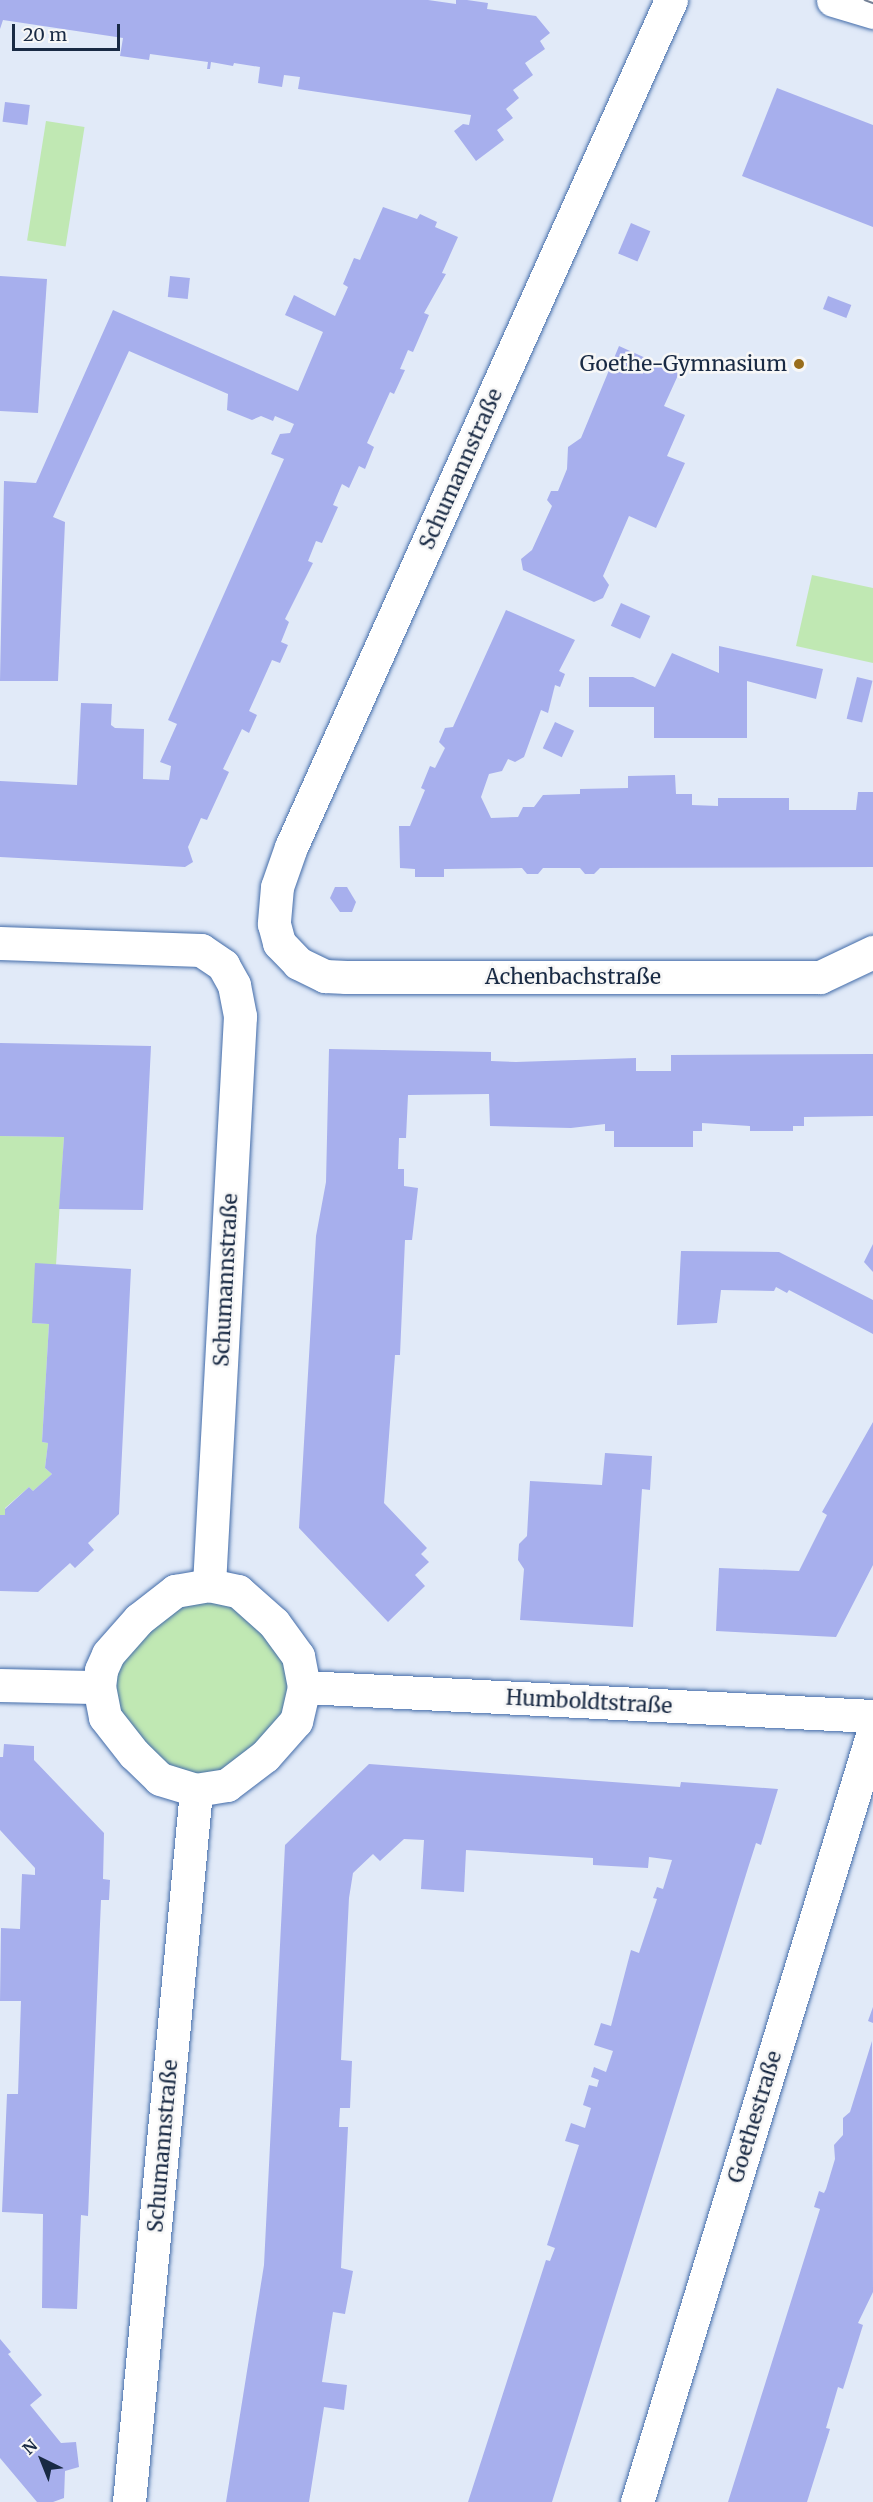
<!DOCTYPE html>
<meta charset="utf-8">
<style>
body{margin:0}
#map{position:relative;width:873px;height:2502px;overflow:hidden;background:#e1eaf8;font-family:Merriweather,serif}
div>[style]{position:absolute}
.green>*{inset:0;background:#c0e8b3;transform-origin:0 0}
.building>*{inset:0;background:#a7afed;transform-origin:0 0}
.roads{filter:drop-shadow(0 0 2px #436ca9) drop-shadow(0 0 2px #436ca9)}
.minor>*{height:33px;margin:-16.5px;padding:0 16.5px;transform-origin:16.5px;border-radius:16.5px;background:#fff}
.major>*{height:33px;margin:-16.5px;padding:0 16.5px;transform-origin:16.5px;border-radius:16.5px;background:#fff}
.tram>*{height:1.5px;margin:-0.75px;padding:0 0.75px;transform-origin:0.75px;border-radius:0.75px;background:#748196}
.dots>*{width:16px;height:16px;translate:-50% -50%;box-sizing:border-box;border:3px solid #f7f7f7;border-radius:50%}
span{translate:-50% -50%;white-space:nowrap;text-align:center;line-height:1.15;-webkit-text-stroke:5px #f7f7f7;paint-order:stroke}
.poi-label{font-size:21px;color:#192a44}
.right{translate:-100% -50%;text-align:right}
.street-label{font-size:21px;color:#192a44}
.north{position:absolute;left:12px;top:2430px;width:60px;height:60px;-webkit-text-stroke:4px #f7f7f7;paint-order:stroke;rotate:317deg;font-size:16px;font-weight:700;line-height:24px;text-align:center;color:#192a44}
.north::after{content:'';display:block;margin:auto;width:21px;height:27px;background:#192a44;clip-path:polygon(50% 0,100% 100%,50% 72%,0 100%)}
.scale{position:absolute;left:12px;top:24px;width:108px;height:27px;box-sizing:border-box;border:3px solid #192a44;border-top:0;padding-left:8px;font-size:18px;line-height:21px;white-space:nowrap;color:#192a44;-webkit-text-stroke:4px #f7f7f7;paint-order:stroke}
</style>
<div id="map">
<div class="green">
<div style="left:46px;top:121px;width:39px;height:121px;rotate:9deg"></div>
<div style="clip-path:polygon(812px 575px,873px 588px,873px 663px,796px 646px)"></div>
<div style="clip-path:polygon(0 1136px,64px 1137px,56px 1265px,32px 1323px,49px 1324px,42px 1442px,48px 1443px,45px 1468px,52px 1474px,33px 1491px,29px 1487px,5px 1508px,5px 1515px,0 1515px)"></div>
<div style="clip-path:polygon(220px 1588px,275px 1627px,301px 1697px,218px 1786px,135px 1751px,103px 1670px,140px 1620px)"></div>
</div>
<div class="building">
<div style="clip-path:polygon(0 0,428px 0,456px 4px,456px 0,467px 0,488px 3px,487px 9px,536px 16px,550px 33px,540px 41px,545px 49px,525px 63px,533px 75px,513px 90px,519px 98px,506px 109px,513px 118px,497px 130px,504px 140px,476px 161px,454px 131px,463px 124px,469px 125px,471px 115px,298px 89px,300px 77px,284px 75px,282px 87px,258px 83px,260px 67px,234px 63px,233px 66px,211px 62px,210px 69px,207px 69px,208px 62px,150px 54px,149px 60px,120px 56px,123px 38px,3px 20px,0 29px)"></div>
<div style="clip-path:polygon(777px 88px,873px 125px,873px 227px,742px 176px)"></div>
<div style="left:5px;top:102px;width:25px;height:20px;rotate:7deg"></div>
<div style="clip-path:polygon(383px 207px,417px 219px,420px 214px,437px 222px,435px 227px,458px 237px,442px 273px,446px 274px,424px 313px,429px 315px,413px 352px,408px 350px,400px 369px,405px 370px,394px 394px,390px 392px,367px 443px,374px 447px,365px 469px,359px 466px,349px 488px,342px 484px,333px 505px,338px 507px,322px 543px,316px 541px,308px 561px,313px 563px,285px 619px,289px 622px,281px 642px,288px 645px,280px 663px,272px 660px,249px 711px,257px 715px,249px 733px,242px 729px,223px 769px,229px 772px,207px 820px,201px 818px,188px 847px,193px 862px,185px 867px,0 857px,0 781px,77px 785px,81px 703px,112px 704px,111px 725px,115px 728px,144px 729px,143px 779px,169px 780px,171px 766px,160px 762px,177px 724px,168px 720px,284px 459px,271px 454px,280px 434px,290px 433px,294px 424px,275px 416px,273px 421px,261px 416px,252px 420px,227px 410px,228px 394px,129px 351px,53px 517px,65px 522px,58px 681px,0 681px,4px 481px,36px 483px,113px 310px,298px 391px,323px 332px,285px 315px,294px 295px,335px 316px,348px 287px,343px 284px,354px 258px,360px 260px)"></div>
<div style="left:631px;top:223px;width:21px;height:33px;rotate:23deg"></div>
<div style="clip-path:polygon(0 276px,47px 279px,38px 413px,0 411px)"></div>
<div style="left:170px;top:276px;width:20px;height:21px;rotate:6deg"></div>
<div style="left:828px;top:296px;width:25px;height:14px;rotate:21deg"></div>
<div style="clip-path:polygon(619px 346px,679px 373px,664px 406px,685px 415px,667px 456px,685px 463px,656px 528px,629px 516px,603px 576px,609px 585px,603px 598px,594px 602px,523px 570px,521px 559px,532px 550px,552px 506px,547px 500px,551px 491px,558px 491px,567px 469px,568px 447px,581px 438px)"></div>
<div style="left:621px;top:603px;width:32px;height:25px;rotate:24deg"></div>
<div style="clip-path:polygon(506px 610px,575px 640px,559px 671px,565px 674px,560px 687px,555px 685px,548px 713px,541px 710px,524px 757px,515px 762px,508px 759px,502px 771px,489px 774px,481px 797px,491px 818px,518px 817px,523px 807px,534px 807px,543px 795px,580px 794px,580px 789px,628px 788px,628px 776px,675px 775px,676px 794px,692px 794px,692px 805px,718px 806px,718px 798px,789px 798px,789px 810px,856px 810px,858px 792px,873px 792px,873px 867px,600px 868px,594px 874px,585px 874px,580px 868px,543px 868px,538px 874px,527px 874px,522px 868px,444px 869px,444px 877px,415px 877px,415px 869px,400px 868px,399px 826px,410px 826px,425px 790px,421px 788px,430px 766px,435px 768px,445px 748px,439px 742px,445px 728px,453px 727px)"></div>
<div style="clip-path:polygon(719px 646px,823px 669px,816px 699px,747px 681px,747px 738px,654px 738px,654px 707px,589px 707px,589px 677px,633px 677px,655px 687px,672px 653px,719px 673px)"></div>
<div style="left:857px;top:677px;width:16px;height:43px;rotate:14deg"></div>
<div style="left:555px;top:722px;width:21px;height:29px;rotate:25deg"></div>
<div style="clip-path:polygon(335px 887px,347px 887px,356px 902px,352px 912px,340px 912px,330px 898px)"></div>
<div style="clip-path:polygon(0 1043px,151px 1046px,143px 1210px,59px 1209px,64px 1137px,0 1136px)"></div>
<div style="clip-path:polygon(329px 1049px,491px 1052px,491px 1061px,516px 1062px,636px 1058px,636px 1071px,671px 1071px,671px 1055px,873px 1054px,873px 1116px,804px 1117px,804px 1126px,793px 1126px,793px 1131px,750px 1131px,750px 1126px,702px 1123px,702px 1131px,693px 1131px,693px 1147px,614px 1147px,614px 1131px,605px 1131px,605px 1124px,571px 1128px,490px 1126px,489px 1094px,408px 1095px,406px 1138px,399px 1138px,398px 1169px,404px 1169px,404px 1186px,418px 1188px,412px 1240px,405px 1240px,400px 1355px,395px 1355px,384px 1503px,427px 1548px,421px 1554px,429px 1562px,415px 1575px,425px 1586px,388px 1622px,299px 1528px,316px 1236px,326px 1182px)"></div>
<div style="clip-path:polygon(873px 1244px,873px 1272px,864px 1262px)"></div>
<div style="clip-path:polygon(681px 1251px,779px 1252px,873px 1300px,873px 1334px,789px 1290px,787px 1293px,776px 1287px,774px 1291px,721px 1290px,717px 1323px,677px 1325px)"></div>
<div style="clip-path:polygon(35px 1263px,131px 1269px,119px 1514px,88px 1543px,94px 1550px,75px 1568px,70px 1563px,38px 1592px,0 1591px,0 1515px,5px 1515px,5px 1509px,29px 1487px,33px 1491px,52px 1474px,45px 1468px,48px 1443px,42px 1442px,49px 1324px,32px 1323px)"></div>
<div style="clip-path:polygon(873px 1422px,873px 1565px,836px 1637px,716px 1631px,719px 1568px,799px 1571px,827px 1515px,822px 1512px)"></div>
<div style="clip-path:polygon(605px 1453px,652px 1456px,650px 1490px,642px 1489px,633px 1627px,520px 1620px,524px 1569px,518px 1560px,519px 1544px,527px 1536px,530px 1481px,602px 1485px)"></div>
<div style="clip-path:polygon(4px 1744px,34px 1746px,34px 1760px,104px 1833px,103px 1879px,110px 1880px,109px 1900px,101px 1900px,88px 2216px,81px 2215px,77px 2309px,42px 2308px,43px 2214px,2px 2212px,7px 2094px,18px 2094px,21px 2001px,0 2001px,1px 1928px,20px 1929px,22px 1874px,35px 1875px,35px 1868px,0 1830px,0 1757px,3px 1757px)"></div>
<div style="clip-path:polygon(369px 1764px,680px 1787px,681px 1782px,778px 1789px,761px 1845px,756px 1843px,748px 1868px,552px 2502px,468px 2502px,546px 2260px,550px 2261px,555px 2248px,547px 2245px,579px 2145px,565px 2141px,571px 2123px,585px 2128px,591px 2108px,583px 2105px,589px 2085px,597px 2087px,599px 2080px,591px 2077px,594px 2067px,606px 2072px,613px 2051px,594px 2045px,601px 2023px,611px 2026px,631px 1950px,639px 1953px,657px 1899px,653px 1898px,657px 1887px,663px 1889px,672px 1860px,649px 1857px,648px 1868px,593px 1865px,593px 1858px,466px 1850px,464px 1892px,421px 1889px,424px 1840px,404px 1839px,380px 1861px,373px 1854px,353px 1873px,349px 1898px,341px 2060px,352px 2061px,350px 2108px,340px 2108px,339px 2127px,348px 2127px,341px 2268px,353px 2271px,345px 2314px,333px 2312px,322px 2382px,347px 2385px,344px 2410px,324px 2407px,309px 2502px,226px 2502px,264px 2265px,285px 1845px)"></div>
<div style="clip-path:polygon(873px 2007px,873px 2023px,868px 2021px)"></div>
<div style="clip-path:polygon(872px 2041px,873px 2292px,858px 2323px,863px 2325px,843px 2389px,838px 2387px,826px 2428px,830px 2429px,807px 2502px,728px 2502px,820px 2209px,814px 2207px,819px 2191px,824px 2193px,826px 2189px,835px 2159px,834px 2145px,843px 2135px,843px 2118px,850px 2112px)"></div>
<div style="clip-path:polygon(0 2339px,11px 2352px,8px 2354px,42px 2395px,30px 2405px,61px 2443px,76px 2442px,79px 2467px,65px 2471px,64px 2498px,53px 2502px,37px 2502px,0 2458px)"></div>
</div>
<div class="roads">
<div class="minor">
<div style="left:671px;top:0;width:928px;rotate:114.16deg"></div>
<div style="left:291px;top:847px;width:42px;rotate:109.3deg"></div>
<div style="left:277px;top:887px;width:37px;rotate:95deg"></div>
<div style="left:274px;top:924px;width:20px;rotate:75deg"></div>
<div style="left:279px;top:943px;width:28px;rotate:46deg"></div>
<div style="left:298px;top:963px;width:30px;rotate:26deg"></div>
<div style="left:325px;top:976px;width:21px;rotate:3deg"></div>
<div style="left:346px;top:977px;width:474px"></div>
<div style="left:820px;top:977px;width:59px;rotate:-25.3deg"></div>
<div style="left:0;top:943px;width:201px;rotate:2deg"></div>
<div style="left:201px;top:950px;width:27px;rotate:34deg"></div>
<div style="left:223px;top:965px;width:23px;rotate:61deg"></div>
<div style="left:234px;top:985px;width:32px;rotate:79deg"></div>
<div style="left:240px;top:1016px;width:570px;rotate:93.12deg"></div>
<div style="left:209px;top:1585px;width:30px;rotate:12deg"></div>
<div style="left:238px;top:1591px;width:48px;rotate:41.6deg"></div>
<div style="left:274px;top:1623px;width:41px;rotate:54deg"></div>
<div style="left:298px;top:1656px;width:32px;rotate:79deg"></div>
<div style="left:304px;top:1687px;width:35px;rotate:103deg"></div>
<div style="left:296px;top:1721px;width:47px;rotate:131.5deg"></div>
<div style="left:265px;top:1756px;width:48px;rotate:142.7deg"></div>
<div style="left:227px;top:1785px;width:31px;rotate:171deg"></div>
<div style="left:196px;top:1790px;width:38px;rotate:-163deg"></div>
<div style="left:160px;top:1779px;width:36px;rotate:-136deg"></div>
<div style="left:134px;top:1754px;width:47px;rotate:-128.1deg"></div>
<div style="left:105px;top:1717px;width:31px;rotate:-101deg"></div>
<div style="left:99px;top:1687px;width:17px;rotate:-83deg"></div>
<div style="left:101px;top:1670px;width:17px;rotate:-66deg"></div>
<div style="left:108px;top:1654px;width:47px;rotate:-48.5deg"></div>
<div style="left:139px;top:1619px;width:46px;rotate:-37.9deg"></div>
<div style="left:175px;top:1591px;width:35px;rotate:-10deg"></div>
<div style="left:0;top:1685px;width:99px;rotate:1.2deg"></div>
<div style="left:304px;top:1687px;width:570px;rotate:2.92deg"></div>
<div style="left:129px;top:2502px;width:715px;rotate:-84.62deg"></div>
<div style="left:637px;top:2502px;width:805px;rotate:-72.96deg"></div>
</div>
<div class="major">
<div style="left:833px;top:0;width:42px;rotate:16.7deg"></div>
</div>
</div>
<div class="tram">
<div style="left:865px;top:0;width:9px;rotate:21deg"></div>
</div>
<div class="dots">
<div style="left:799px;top:364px;background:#996d1b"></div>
</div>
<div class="poi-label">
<span class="right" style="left:787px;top:364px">Goethe-Gymnasium</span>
</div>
<div class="street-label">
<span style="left:461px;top:469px;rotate:-66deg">Schumannstraße</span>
<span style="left:573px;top:977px">Achenbachstraße</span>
<span style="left:226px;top:1280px;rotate:-87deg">Schumannstraße</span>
<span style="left:589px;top:1702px;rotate:3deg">Humboldtstraße</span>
<span style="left:755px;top:2117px;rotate:-73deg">Goethestraße</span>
<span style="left:163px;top:2146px;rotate:-85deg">Schumannstraße</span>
</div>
<div class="north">N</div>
<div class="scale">20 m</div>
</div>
